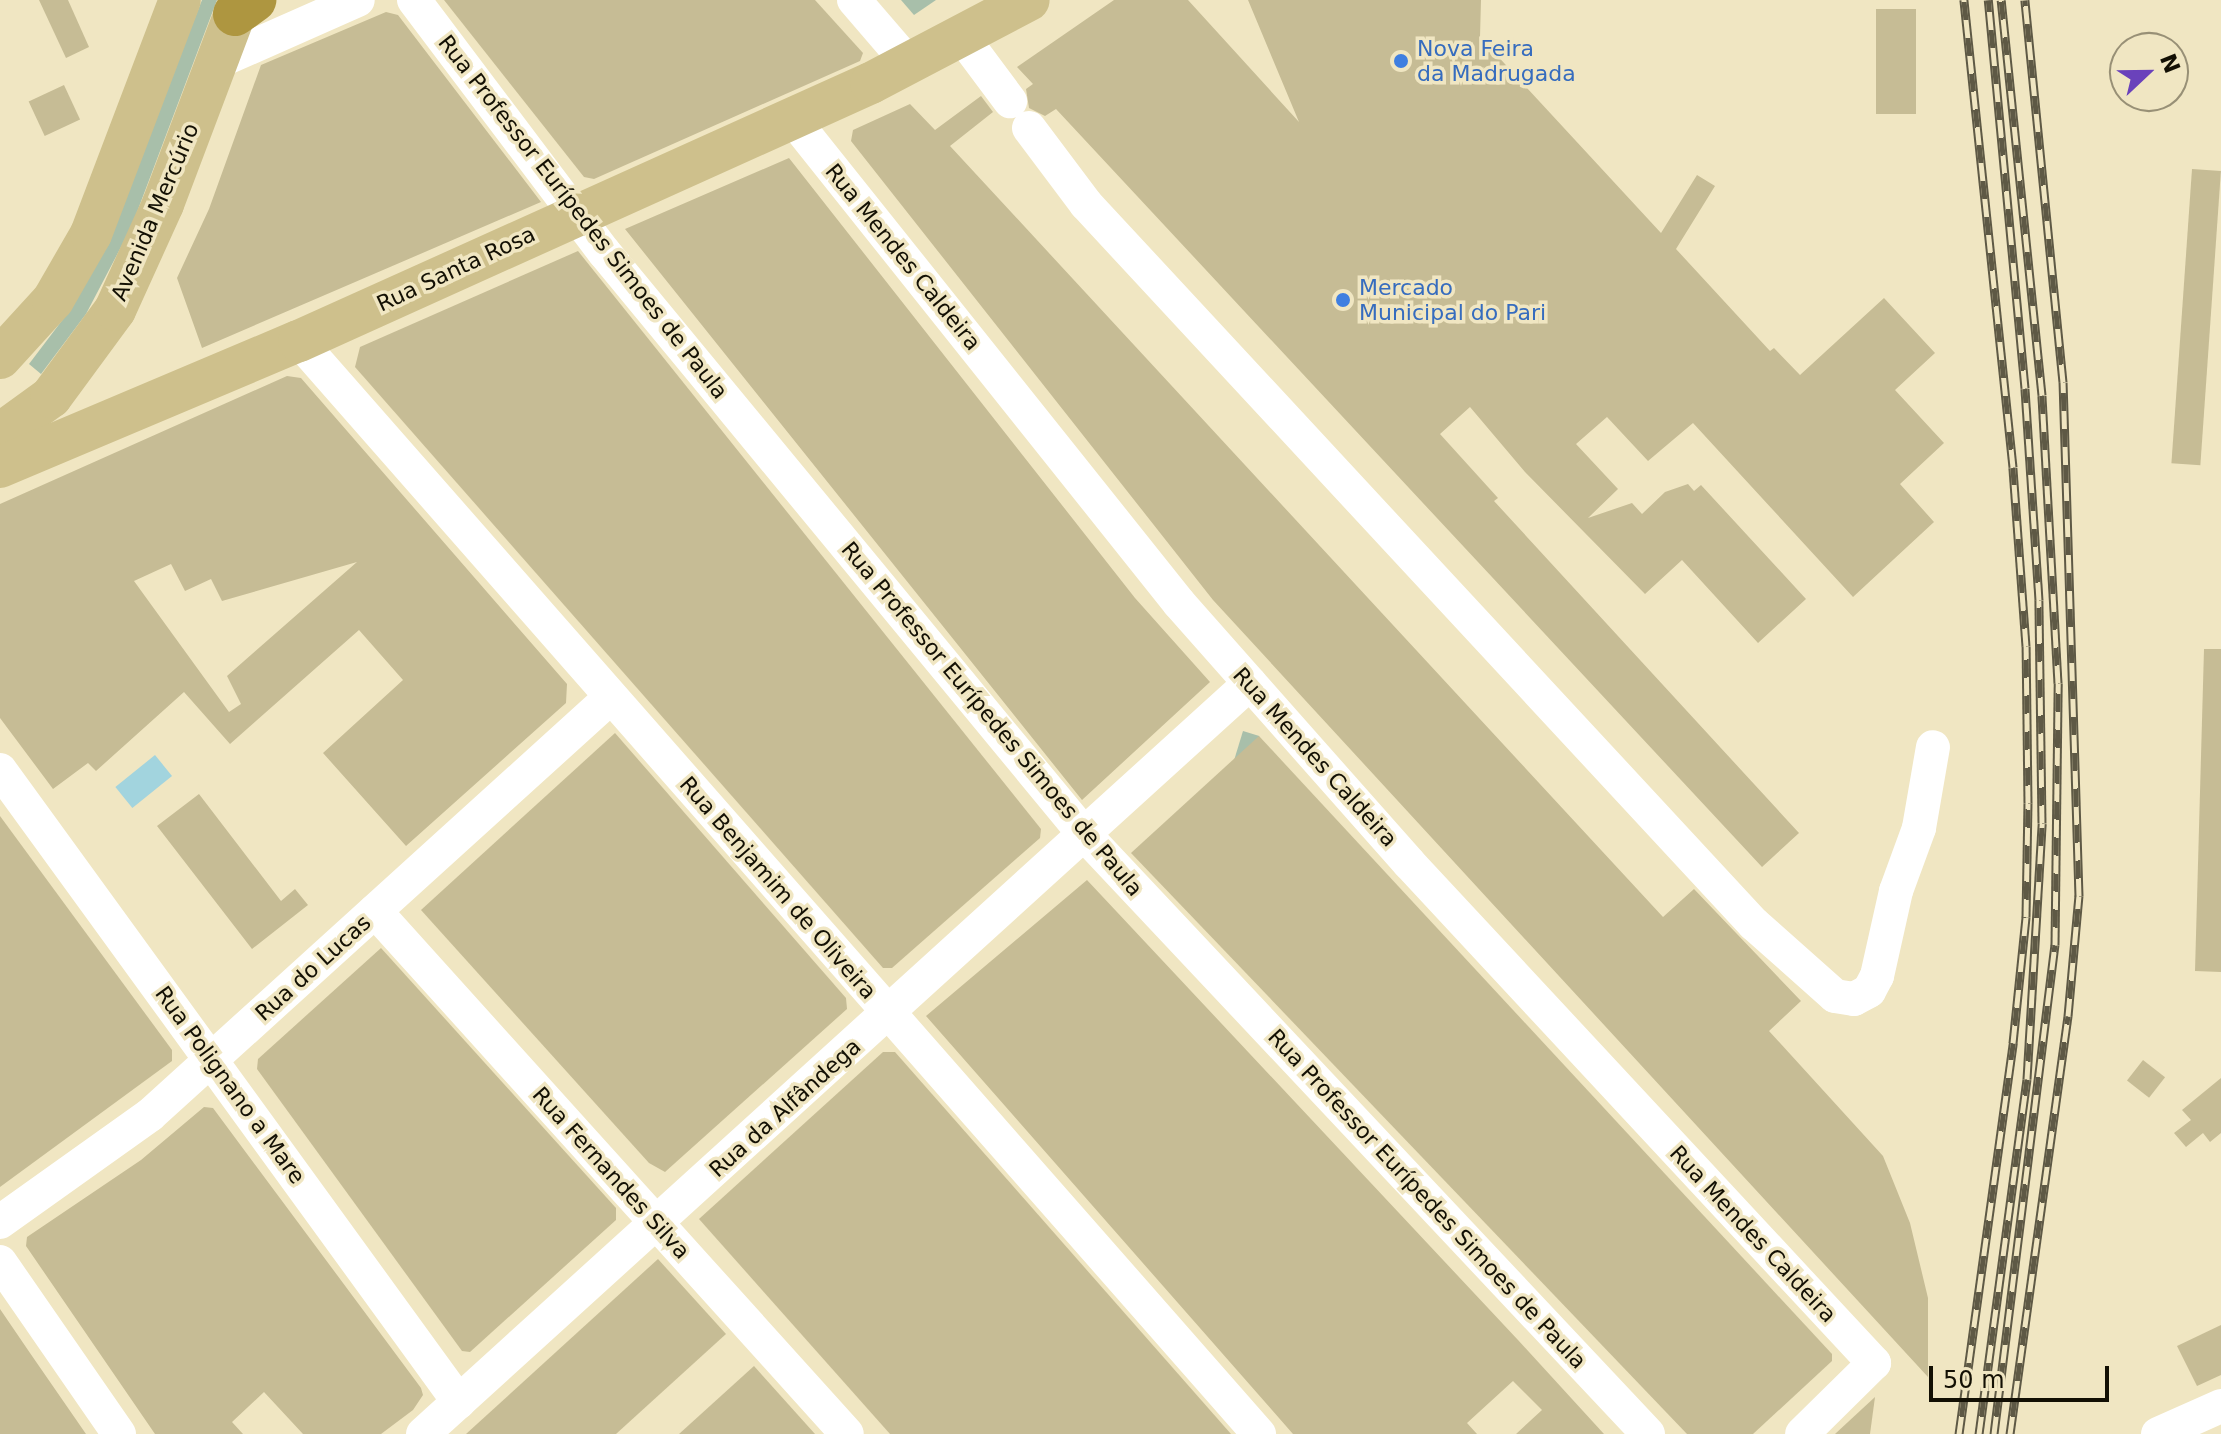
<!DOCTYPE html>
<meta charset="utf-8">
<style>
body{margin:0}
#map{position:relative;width:2221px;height:1434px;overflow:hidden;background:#f0e6c2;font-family:"DejaVu Sans",sans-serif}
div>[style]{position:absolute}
.green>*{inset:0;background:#a8bfaa;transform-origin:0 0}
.water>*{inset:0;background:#a2d4de;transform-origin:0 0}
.building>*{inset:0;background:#c6bc95;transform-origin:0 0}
.minor>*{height:34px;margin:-17px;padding:0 17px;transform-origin:17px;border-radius:17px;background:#fff}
.major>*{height:42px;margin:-21px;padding:0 21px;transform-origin:21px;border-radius:21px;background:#cec08c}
.highway>*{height:44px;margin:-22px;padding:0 22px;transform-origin:22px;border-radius:22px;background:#ae9640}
.rail>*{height:9px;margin-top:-4.5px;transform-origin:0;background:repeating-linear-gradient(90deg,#f0e6c2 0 18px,#5e5945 0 36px);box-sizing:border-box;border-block:2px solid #5e5945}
.dots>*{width:22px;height:22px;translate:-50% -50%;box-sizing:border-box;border:4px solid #f0e6c2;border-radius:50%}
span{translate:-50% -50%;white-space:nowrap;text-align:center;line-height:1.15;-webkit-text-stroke:7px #f0e6c2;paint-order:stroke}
.shop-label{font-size:22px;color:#366cbe}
.left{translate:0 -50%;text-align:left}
.street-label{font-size:22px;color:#131004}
.north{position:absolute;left:2109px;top:32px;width:80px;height:80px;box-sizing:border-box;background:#f0e6c2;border:2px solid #989076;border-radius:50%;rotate:68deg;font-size:22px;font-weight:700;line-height:32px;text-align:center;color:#131004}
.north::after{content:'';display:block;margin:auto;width:28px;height:36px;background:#6a42bb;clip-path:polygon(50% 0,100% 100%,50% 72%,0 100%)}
.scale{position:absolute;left:1929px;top:1366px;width:180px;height:36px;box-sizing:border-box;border:4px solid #131004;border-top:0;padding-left:10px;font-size:24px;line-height:28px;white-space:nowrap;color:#131004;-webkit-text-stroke:6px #f0e6c2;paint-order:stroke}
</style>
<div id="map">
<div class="green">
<div style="clip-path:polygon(202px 0,217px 0,131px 228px,86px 314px,41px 374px,29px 364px,73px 306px,114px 221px)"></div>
<div style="clip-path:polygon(901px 0,936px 0,914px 15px)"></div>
<div style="left:1243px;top:731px;width:17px;height:156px;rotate:17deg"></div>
</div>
<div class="water">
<div style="left:155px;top:755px;width:27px;height:51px;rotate:51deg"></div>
</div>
<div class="building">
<div style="clip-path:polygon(39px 0,68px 0,89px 47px,66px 58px)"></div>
<div style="clip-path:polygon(444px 0,815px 0,863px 53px,860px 61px,594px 179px,584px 177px)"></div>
<div style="clip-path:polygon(1114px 0,1188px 0,1299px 122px,1248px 0,1481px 0,1480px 37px,1661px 233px,1697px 175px,1715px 186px,1676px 249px,1770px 351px,1774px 348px,1800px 375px,1884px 298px,1935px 353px,1895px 390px,1944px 443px,1900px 484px,1934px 522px,1853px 597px,1693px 423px,1648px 461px,1607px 417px,1576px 444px,1618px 489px,1588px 518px,1632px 503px,1642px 514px,1665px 492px,1688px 484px,1694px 491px,1701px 485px,1806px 599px,1758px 643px,1682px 560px,1645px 594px,1525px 472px,1470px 407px,1440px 434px,1498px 498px,1494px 501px,1799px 833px,1762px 867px,1056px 109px,1045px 116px,1029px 108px,1026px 89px,1033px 84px,1017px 67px)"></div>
<div style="left:1876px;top:9px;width:40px;height:105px"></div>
<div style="clip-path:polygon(386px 12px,398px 15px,541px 202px,202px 348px,177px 278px,209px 209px,261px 65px)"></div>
<div style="left:64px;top:85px;width:38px;height:39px;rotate:65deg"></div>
<div style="clip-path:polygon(981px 96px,993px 112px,950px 146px,1663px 917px,1694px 889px,1801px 1001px,1769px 1031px,1883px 1156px,1910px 1223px,1928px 1298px,1928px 1377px,1213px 600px,851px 141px,853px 130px,910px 104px,935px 130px)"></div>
<div style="clip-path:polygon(789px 158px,1135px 598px,1210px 682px,1082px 800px,625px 229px)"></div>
<div style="left:2192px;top:169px;width:29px;height:295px;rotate:4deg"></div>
<div style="clip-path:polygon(578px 251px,1041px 829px,1040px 838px,892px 968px,883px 968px,355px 367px,360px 347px)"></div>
<div style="clip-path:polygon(evenodd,287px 376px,301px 378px,567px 684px,566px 703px,406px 846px,323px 753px,403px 680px,359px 630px,230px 744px,184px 692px,96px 771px,88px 763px,53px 789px,0 718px,0 504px,287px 376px,357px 562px,227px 676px,241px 704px,229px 712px,134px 581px,171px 564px,185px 591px,211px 579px,222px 601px,357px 562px)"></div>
<div style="clip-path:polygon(2204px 649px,2221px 649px,2221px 972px,2195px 971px)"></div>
<div style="clip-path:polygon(615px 733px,846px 998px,847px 1009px,665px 1172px,649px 1163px,421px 910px)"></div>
<div style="clip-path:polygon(1259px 736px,1832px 1354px,1832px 1361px,1753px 1434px,1687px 1434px,1131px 853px)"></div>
<div style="clip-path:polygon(199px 794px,281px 901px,295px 889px,308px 905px,252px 949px,157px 826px)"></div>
<div style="clip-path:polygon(0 816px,172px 1050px,172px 1061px,0 1187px)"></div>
<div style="clip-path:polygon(1087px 880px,1518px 1340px,1604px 1434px,1516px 1434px,1542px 1410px,1513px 1381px,1467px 1423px,1477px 1434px,1293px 1434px,926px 1016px)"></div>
<div style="clip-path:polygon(381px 948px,616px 1208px,616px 1220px,470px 1352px,462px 1351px,257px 1069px,258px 1059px)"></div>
<div style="clip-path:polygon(883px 1052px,895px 1052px,1231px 1434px,890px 1434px,699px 1219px)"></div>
<div style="left:2143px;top:1060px;width:28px;height:26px;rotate:38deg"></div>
<div style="clip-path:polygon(2221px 1078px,2221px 1133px,2210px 1142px,2203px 1133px,2186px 1147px,2174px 1133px,2191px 1120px,2182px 1110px)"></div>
<div style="clip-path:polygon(204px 1107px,213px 1108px,421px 1388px,423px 1395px,413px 1410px,381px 1434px,303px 1434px,264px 1392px,232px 1422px,243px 1434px,155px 1434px,26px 1246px,27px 1237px,141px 1160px)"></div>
<div style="clip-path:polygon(658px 1259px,726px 1334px,616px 1434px,466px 1434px)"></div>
<div style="clip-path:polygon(0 1309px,30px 1353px,86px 1434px,0 1434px)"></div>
<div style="clip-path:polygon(2221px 1325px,2221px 1375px,2197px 1386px,2177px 1346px)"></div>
<div style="clip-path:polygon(754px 1366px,815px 1434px,679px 1434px)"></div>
<div style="clip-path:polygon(1875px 1397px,1870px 1434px,1835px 1434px)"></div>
</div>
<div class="minor">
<div style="left:414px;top:0;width:316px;rotate:53deg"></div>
<div style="left:604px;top:252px;width:756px;rotate:50.48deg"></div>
<div style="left:1085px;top:835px;width:822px;rotate:46.77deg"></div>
<div style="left:854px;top:0;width:86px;rotate:49.3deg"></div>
<div style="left:963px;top:38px;width:79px;rotate:53.3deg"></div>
<div style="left:215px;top:63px;width:156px;rotate:-23.8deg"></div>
<div style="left:792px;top:118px;width:620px;rotate:51.41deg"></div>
<div style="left:1179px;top:603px;width:347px;rotate:48.5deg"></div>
<div style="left:1409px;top:863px;width:683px;rotate:47.08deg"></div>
<div style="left:1874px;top:1363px;width:101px;rotate:135.4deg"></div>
<div style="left:1029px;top:128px;width:95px;rotate:53.1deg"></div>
<div style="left:1086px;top:204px;width:982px;rotate:47.15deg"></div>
<div style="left:1754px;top:924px;width:108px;rotate:41.6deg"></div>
<div style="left:1835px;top:996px;width:19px;rotate:9deg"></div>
<div style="left:1854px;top:999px;width:17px;rotate:-28deg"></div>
<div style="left:1869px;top:991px;width:17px;rotate:-62deg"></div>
<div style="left:1877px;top:976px;width:87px;rotate:-77.4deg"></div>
<div style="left:1896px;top:891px;width:67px;rotate:-69.9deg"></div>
<div style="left:1919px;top:828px;width:82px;rotate:-80.2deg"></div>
<div style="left:299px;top:341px;width:1455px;rotate:48.71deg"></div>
<div style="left:0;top:770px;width:781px;rotate:54.01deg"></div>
<div style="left:375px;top:911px;width:704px;rotate:47.93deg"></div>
<div style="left:0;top:1222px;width:184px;rotate:-35.5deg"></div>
<div style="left:150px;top:1115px;width:622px;rotate:-42.2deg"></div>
<div style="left:0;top:1262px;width:209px;rotate:55.3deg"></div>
<div style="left:423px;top:1434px;width:1117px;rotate:-42.24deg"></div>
<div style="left:2158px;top:1434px;width:69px;rotate:-24deg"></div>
</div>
<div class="major">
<div style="left:0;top:358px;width:79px;rotate:-47.6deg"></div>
<div style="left:53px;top:300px;width:76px;rotate:-60.1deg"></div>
<div style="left:91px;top:234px;width:250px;rotate:-69.2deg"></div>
<div style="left:0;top:434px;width:63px;rotate:-36deg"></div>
<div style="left:51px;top:397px;width:108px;rotate:-53.7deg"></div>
<div style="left:115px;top:310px;width:116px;rotate:-65.6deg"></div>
<div style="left:163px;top:204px;width:218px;rotate:-69.3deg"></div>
<div style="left:0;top:467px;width:324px;rotate:-22.9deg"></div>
<div style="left:299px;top:341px;width:627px;rotate:-24.28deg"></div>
<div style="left:871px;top:83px;width:178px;rotate:-27.7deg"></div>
</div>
<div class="highway">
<div style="left:235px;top:14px;width:24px;rotate:-36deg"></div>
</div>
<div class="rail">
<div style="left:1959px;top:1434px;width:395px;rotate:-82.1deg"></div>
<div style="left:2013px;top:1043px;width:127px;rotate:-84.1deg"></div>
<div style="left:2026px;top:917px;width:114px;rotate:-89deg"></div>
<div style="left:2028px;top:803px;width:157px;rotate:-90.7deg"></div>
<div style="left:2026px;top:646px;width:179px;rotate:-94.2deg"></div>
<div style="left:2013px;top:467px;width:470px;rotate:-96deg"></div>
<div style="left:1979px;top:1434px;width:358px;rotate:-82.3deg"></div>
<div style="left:2027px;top:1079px;width:256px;rotate:-86.6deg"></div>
<div style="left:2042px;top:823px;width:223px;rotate:-90.8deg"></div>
<div style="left:2039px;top:600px;width:212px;rotate:-93.8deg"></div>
<div style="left:2025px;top:388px;width:390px;rotate:-95.4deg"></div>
<div style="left:1994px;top:1434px;width:493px;rotate:-82.9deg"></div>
<div style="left:2055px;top:945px;width:262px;rotate:-89.3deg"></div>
<div style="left:2058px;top:683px;width:288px;rotate:-93.2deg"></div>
<div style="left:2042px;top:395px;width:397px;rotate:-95.9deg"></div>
<div style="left:2010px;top:1434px;width:422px;rotate:-82.1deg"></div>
<div style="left:2068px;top:1016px;width:121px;rotate:-84.8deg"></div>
<div style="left:2079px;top:896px;width:514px;rotate:-91.78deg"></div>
<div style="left:2063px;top:382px;width:384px;rotate:-95.7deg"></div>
</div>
<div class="dots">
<div style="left:1401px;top:61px;background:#3f7fe0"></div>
<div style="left:1343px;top:300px;background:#3f7fe0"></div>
</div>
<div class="shop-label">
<span class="left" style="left:1417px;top:61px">Nova Feira<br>da Madrugada</span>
<span class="left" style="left:1359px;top:300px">Mercado<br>Municipal do Pari</span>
</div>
<div class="street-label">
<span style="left:155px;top:212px;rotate:-67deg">Avenida Mercúrio</span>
<span style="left:583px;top:217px;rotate:52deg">Rua Professor Eurípedes Simoes de Paula</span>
<span style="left:903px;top:257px;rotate:51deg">Rua Mendes Caldeira</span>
<span style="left:456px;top:269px;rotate:-25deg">Rua Santa Rosa</span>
<span style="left:992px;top:719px;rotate:50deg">Rua Professor Eurípedes Simoes de Paula</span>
<span style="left:1315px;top:757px;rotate:48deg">Rua Mendes Caldeira</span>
<span style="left:778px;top:888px;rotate:49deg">Rua Benjamim de Oliveira</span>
<span style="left:313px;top:968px;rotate:-42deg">Rua do Lucas</span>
<span style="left:230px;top:1085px;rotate:54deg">Rua Polignano a Mare</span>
<span style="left:785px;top:1108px;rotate:-42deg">Rua da Alfândega</span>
<span style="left:611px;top:1173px;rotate:48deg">Rua Fernandes Silva</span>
<span style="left:1427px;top:1199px;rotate:47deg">Rua Professor Eurípedes Simoes de Paula</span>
<span style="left:1753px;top:1234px;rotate:47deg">Rua Mendes Caldeira</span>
</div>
<div class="north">N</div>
<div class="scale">50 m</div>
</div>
